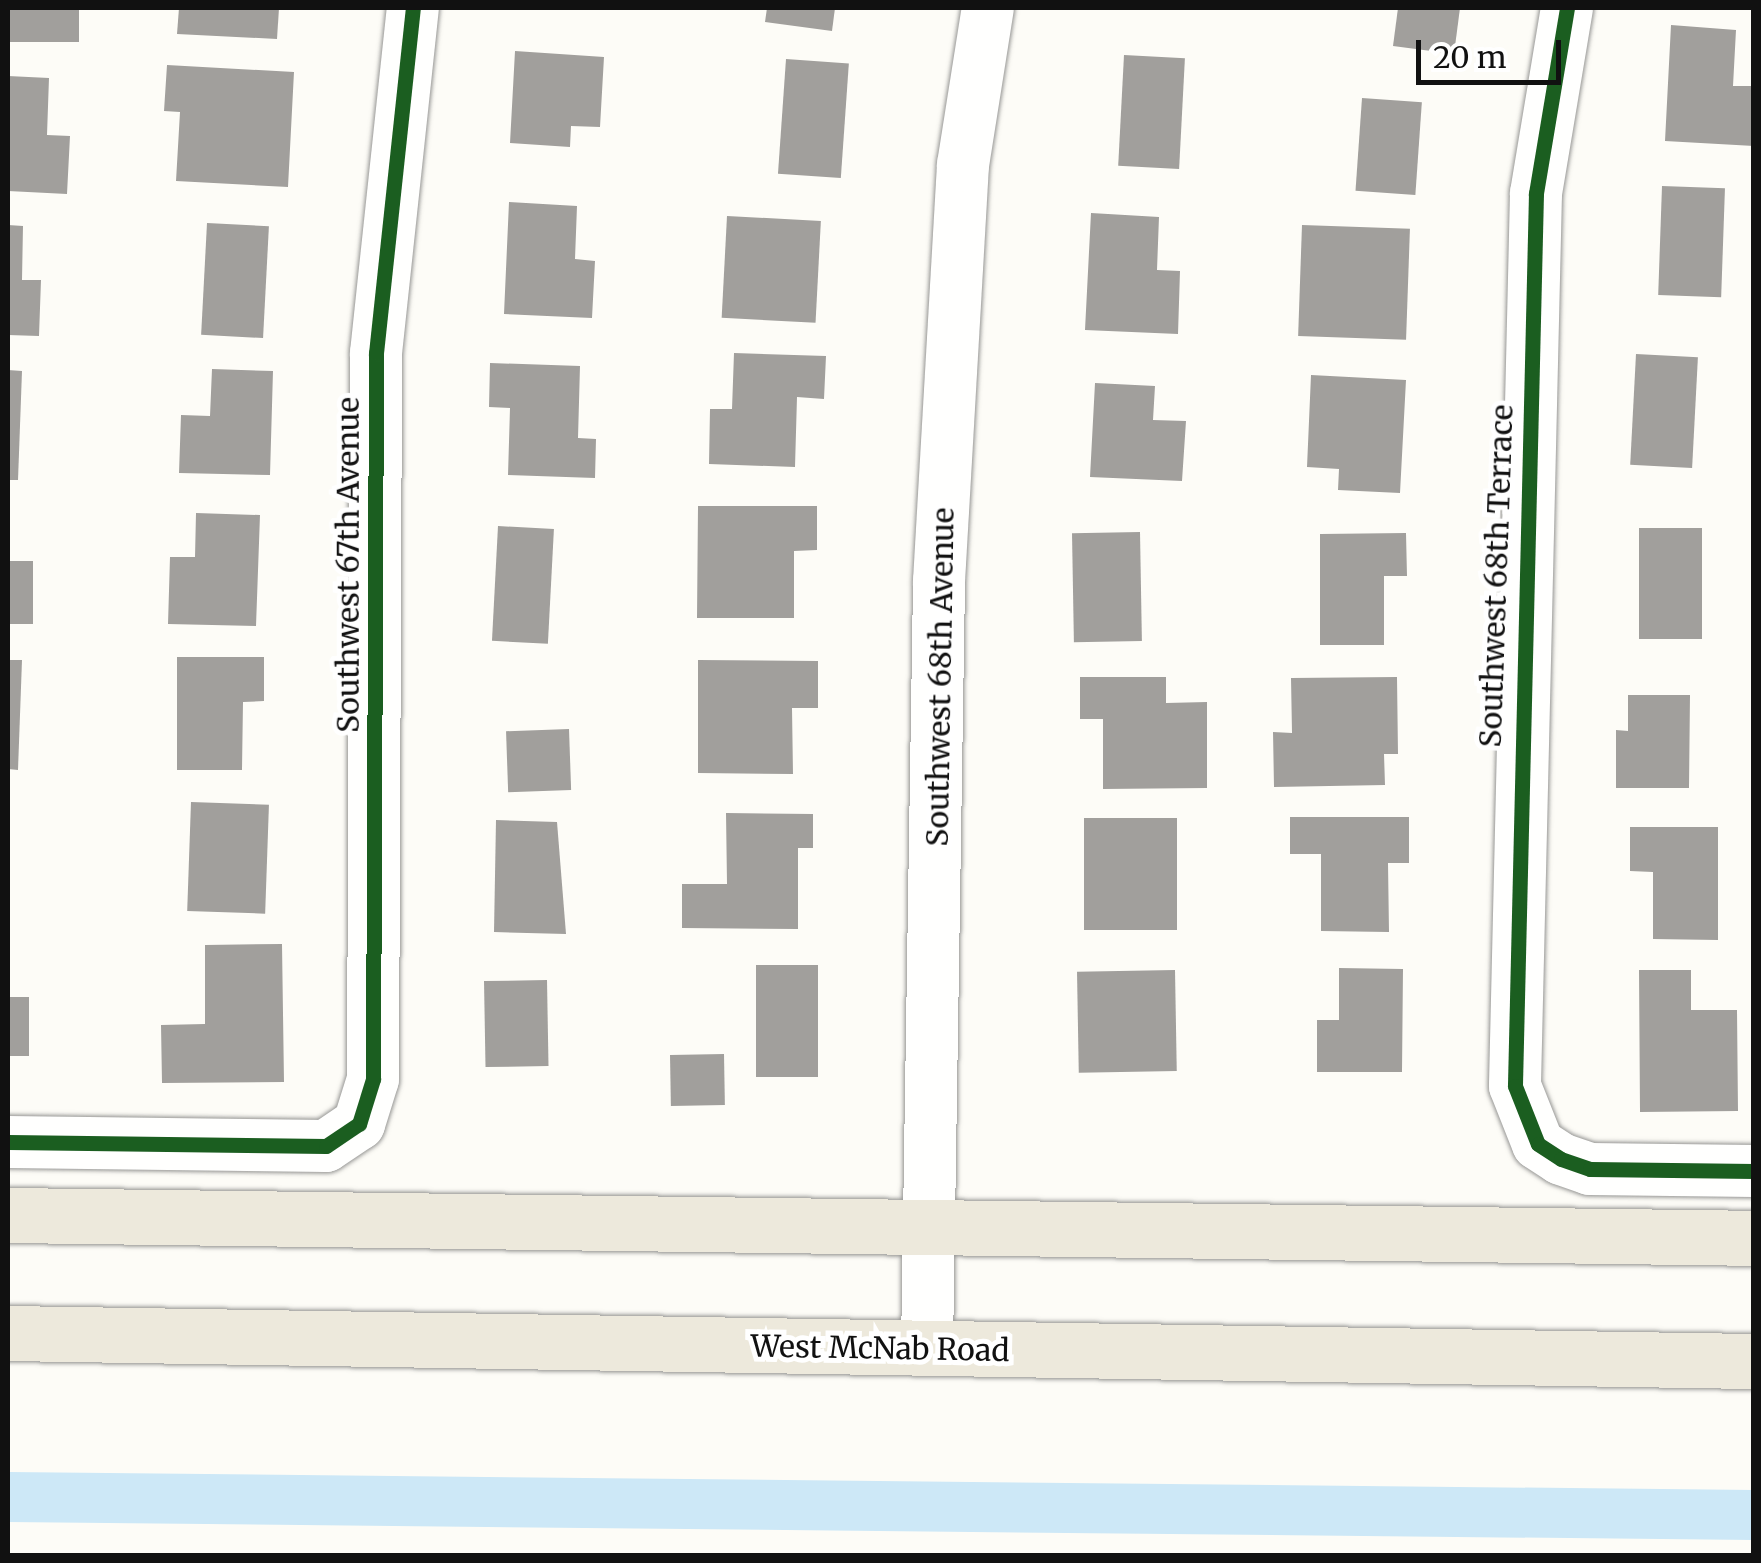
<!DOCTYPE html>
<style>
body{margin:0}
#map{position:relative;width:1761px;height:1563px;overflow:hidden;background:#fdfcf7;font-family:Merriweather,serif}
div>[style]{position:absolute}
.canal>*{height:50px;margin:-25px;padding:0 25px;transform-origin:25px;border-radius:25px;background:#cde8f7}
.building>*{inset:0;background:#a19f9c;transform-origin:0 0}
.roads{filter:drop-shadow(0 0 2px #979795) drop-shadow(0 0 2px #979795)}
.minor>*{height:52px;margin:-26px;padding:0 26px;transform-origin:26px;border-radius:26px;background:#fffffe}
.major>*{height:55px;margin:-27.5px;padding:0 27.5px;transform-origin:27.5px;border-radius:27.5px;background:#ede9dc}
.cycleway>*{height:15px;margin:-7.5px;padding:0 7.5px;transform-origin:7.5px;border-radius:7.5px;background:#1b5e20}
span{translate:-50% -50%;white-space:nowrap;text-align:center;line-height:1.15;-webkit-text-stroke:10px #fff;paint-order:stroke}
.street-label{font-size:30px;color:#111}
.frame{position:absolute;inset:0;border:10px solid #111;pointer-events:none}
.scale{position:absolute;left:1416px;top:40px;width:145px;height:45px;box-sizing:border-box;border:5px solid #111;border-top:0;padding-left:12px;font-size:30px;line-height:35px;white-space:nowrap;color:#111;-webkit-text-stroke:8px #fff;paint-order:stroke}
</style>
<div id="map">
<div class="canal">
<div style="left:8px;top:1497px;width:1746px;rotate:0.59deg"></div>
</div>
<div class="building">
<div style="left:8px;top:8px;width:71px;height:34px"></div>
<div style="clip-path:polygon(179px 8px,279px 8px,277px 39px,177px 34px)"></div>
<div style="clip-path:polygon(767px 8px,835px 8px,832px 31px,765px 22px)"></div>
<div style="clip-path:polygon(1398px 8px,1460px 8px,1454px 54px,1393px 46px)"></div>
<div style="clip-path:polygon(1671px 25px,1736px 30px,1733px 86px,1754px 86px,1754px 146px,1665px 141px)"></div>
<div style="clip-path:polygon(515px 51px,604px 57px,600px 127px,571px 126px,570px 147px,510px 143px)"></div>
<div style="left:1124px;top:55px;width:61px;height:111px;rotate:3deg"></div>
<div style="left:786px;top:59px;width:63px;height:115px;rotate:4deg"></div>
<div style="clip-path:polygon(167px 65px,294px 72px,288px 187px,176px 181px,180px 112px,164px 111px)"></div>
<div style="clip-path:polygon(8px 76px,49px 78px,47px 135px,70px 136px,67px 194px,8px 191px)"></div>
<div style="left:1362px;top:98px;width:60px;height:93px;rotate:4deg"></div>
<div style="left:1662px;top:186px;width:63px;height:109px;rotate:2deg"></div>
<div style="clip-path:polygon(509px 202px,577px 206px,575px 259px,595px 261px,592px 318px,504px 314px)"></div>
<div style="clip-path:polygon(1091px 213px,1159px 217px,1157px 270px,1180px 271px,1178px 334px,1085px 330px)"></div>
<div style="left:727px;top:216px;width:94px;height:102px;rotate:3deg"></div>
<div style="left:207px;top:223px;width:62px;height:112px;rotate:3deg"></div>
<div style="clip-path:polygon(8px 225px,23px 226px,22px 280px,41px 280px,39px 336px,8px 335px)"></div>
<div style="left:1302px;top:225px;width:108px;height:111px;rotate:2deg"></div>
<div style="clip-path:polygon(734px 353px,826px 356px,824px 399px,797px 397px,795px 467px,709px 464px,710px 409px,732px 409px)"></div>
<div style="left:1636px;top:354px;width:62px;height:111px;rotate:3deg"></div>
<div style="clip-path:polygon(490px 363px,580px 366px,578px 438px,596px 439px,595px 478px,508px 475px,510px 408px,489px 407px)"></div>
<div style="clip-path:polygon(212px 369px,273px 371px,270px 475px,179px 473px,181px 415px,210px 416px)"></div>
<div style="clip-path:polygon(8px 370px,22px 371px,18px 480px,8px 480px)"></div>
<div style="clip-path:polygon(1311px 375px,1406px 380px,1400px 493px,1338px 490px,1339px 469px,1307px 467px)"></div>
<div style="clip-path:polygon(1095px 383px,1155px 386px,1153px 420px,1186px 421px,1182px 481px,1090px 477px)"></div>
<div style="clip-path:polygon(698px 506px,817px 506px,817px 550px,794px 551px,794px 618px,697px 618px)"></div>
<div style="clip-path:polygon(196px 513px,260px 515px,256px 626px,168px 624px,170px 557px,195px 557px)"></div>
<div style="left:498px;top:526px;width:56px;height:115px;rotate:3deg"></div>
<div style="left:1639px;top:528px;width:63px;height:111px"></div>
<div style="left:1140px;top:532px;width:109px;height:68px;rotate:89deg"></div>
<div style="clip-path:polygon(1406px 533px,1407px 576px,1384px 576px,1384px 645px,1320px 645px,1320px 534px)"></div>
<div style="left:33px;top:561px;width:63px;height:25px;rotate:90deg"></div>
<div style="clip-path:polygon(177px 657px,264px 657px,264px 701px,243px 702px,242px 770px,177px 770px)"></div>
<div style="clip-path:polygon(8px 660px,22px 660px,18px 770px,8px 769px)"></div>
<div style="clip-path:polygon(698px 660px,818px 661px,818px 708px,792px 708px,793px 774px,698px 773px)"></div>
<div style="clip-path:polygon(1080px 677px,1166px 677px,1166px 703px,1207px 702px,1207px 788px,1103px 789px,1103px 719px,1080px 719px)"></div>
<div style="clip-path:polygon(1397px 677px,1398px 754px,1384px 754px,1385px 785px,1274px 787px,1273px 732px,1292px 733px,1291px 678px)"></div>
<div style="clip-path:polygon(1628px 695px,1690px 695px,1689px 788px,1616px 788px,1616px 730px,1628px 731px)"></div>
<div style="left:569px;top:729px;width:61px;height:63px;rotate:88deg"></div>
<div style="left:191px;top:802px;width:78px;height:109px;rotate:2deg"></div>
<div style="clip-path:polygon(726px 813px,813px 814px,813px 848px,798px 848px,798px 929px,682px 928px,682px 884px,727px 884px)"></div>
<div style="clip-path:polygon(1290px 817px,1409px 817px,1409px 863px,1388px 863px,1389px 932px,1321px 931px,1321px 854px,1290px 854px)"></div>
<div style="left:1084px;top:818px;width:93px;height:112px"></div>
<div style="clip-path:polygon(496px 820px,557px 822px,566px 934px,494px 932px)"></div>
<div style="clip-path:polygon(1630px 827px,1718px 827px,1718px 940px,1653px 939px,1653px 872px,1630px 871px)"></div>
<div style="clip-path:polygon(282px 944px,284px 1082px,162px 1083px,161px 1025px,205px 1024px,205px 945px)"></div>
<div style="left:756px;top:965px;width:62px;height:112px"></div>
<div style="clip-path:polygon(1339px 968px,1403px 969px,1402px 1072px,1317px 1072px,1317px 1020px,1339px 1020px)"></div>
<div style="left:1175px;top:970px;width:101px;height:98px;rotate:89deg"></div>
<div style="clip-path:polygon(1639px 970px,1691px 970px,1691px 1010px,1737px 1010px,1738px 1111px,1640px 1112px)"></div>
<div style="left:547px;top:980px;width:86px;height:63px;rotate:89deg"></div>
<div style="left:29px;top:997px;width:59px;height:21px;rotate:90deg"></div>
<div style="left:724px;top:1054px;width:51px;height:54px;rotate:89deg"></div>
</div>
<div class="roads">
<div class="minor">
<div style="left:1567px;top:8px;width:188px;rotate:99.5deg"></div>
<div style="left:1536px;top:193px;width:893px;rotate:91.35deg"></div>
<div style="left:1515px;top:1086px;width:62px;rotate:68.4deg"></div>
<div style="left:1538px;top:1144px;width:27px;rotate:33deg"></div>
<div style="left:1561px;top:1159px;width:31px;rotate:19deg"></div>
<div style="left:1590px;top:1169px;width:164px;rotate:0.7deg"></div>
<div style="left:8px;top:1142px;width:318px;rotate:0.7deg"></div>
<div style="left:326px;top:1146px;width:40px;rotate:-34deg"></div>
<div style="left:359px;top:1124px;width:47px;rotate:-72.7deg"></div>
<div style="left:373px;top:1079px;width:726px;rotate:-89.76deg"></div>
<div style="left:376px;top:353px;width:347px;rotate:-83.9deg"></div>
<div style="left:927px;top:1348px;width:767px;rotate:-89.1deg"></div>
<div style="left:939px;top:581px;width:417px;rotate:-86.7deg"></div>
<div style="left:963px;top:165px;width:159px;rotate:-81deg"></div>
</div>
<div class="major">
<div style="left:8px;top:1215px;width:1746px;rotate:0.75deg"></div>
<div style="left:8px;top:1333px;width:1746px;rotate:0.92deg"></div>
</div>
</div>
<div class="cycleway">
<div style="left:1567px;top:8px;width:188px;rotate:99.5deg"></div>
<div style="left:1536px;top:193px;width:893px;rotate:91.35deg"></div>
<div style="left:1515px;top:1086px;width:62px;rotate:68.4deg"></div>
<div style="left:1538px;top:1144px;width:27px;rotate:33deg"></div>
<div style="left:1561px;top:1159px;width:31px;rotate:19deg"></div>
<div style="left:1590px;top:1169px;width:164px;rotate:0.7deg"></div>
<div style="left:8px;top:1142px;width:318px;rotate:0.7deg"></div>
<div style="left:326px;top:1146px;width:40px;rotate:-34deg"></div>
<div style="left:359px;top:1124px;width:47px;rotate:-72.7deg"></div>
<div style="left:373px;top:1079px;width:726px;rotate:-89.76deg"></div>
<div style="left:376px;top:353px;width:347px;rotate:-83.9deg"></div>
</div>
<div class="street-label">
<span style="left:348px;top:565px;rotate:-90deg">Southwest 67th Avenue</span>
<span style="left:1496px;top:576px;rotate:-88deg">Southwest 68th Terrace</span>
<span style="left:940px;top:677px;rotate:-89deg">Southwest 68th Avenue</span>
<span style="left:880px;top:1348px;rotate:1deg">West McNab Road</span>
</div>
<div class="frame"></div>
<div class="scale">20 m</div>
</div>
